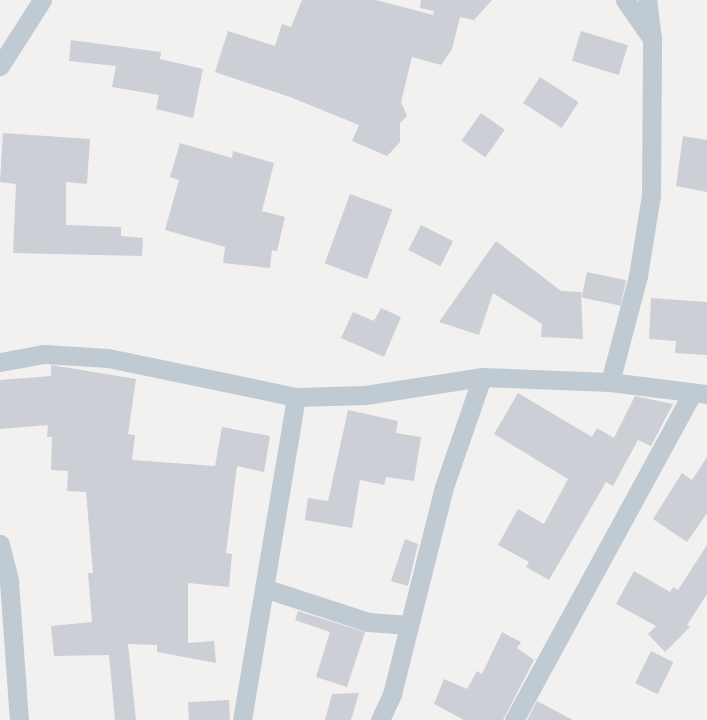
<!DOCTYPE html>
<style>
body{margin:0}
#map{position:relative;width:707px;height:720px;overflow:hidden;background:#f3f0f0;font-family:"PT Sans Narrow",sans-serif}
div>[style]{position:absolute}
.building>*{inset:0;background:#cccfd5;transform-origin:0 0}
.street>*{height:19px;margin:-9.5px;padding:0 9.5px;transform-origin:9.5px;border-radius:9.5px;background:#c0cad3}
span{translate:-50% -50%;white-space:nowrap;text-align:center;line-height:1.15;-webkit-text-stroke:4px #fff;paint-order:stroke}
</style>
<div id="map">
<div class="building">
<div style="clip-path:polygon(302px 0,376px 0,433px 15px,434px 11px,420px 8px,421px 0,492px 0,474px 20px,460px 17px,452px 49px,441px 65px,412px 57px,401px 102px,407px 116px,400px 123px,400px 142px,387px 156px,352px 141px,359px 125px,290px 97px,215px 72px,228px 31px,275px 46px,282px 24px,291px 27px)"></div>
<div style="left:581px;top:31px;width:49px;height:31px;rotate:17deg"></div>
<div style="clip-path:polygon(71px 40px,161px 52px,160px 59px,203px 69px,193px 118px,156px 109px,159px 95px,112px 87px,116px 66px,69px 61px)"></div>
<div style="left:540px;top:77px;width:46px;height:31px;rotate:33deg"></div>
<div style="left:481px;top:113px;width:29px;height:34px;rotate:35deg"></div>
<div style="clip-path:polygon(3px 133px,90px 139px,87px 184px,66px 182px,66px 225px,121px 227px,121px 236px,143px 238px,142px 256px,13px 253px,16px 184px,0 182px)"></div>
<div style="clip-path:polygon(683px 136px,707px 140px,707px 192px,676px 186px)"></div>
<div style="clip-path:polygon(180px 143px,232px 158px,233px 151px,274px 163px,262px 211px,285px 217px,277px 251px,272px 250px,270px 268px,223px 263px,225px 247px,165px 230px,179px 180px,170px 177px)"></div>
<div style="left:350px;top:194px;width:45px;height:74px;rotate:20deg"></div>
<div style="left:421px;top:225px;width:36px;height:28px;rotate:27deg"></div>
<div style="clip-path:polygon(496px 241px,561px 291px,581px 292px,583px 339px,541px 337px,542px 324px,493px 293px,479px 335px,439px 322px)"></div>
<div style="left:587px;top:272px;width:40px;height:26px;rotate:12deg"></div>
<div style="clip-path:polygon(651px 298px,707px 302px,707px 355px,675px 353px,676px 341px,649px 339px)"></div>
<div style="clip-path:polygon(381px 308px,401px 317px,384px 357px,341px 338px,353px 312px,374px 321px)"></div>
<div style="clip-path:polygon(51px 365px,136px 379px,128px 434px,135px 435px,132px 460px,215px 466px,222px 427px,270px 436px,264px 472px,237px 466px,226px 553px,232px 554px,229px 587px,188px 583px,188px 643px,214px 641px,216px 663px,157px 652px,157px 645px,128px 644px,136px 720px,115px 720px,109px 655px,54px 656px,51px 626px,92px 622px,88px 573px,93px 573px,86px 492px,67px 491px,68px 471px,51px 470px,52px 437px,47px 437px,48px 425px,0 429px,0 380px,51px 376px)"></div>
<div style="clip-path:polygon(518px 393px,592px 437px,597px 428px,614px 438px,635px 396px,673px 404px,651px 446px,638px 440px,613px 486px,606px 482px,549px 580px,526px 567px,529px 562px,498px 545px,518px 509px,544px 524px,568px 479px,494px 434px)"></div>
<div style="clip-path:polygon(348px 410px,398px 421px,396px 433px,421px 437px,414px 481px,386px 477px,384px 485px,360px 480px,352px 528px,305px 520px,308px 498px,328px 501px)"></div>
<div style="clip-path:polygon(707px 457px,707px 513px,687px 542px,653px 519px,682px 473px,692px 480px)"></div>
<div style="clip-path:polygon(405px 539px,418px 544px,408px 586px,391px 581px)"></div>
<div style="clip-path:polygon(707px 545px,707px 594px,687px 625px,690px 627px,665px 652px,648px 634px,656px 626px,616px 604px,634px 571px,670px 592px,673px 587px,678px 590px)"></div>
<div style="clip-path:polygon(298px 611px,365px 632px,347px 687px,316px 677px,330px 632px,295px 620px)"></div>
<div style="clip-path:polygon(502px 632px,521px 642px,517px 648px,534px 660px,503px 720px,464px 720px,434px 704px,444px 679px,467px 689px,477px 671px,482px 674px)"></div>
<div style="left:651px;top:651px;width:25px;height:36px;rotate:26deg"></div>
<div style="clip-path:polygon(359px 693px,351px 720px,325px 720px,332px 694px)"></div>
<div style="left:229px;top:700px;width:20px;height:41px;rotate:87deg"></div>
<div style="clip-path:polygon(537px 701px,573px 720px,527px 720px)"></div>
</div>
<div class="street">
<div style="left:625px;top:0;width:44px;rotate:55.2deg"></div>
<div style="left:0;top:66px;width:78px;rotate:-57.5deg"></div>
<div style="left:0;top:362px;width:45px;rotate:-10.3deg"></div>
<div style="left:44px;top:354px;width:64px;rotate:3.6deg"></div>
<div style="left:108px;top:358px;width:192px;rotate:11.7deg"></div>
<div style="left:296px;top:397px;width:69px;rotate:-1.7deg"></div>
<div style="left:365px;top:395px;width:118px;rotate:-8.7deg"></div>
<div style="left:482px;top:377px;width:128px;rotate:2.2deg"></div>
<div style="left:610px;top:382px;width:98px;rotate:7.1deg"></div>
<div style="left:610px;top:382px;width:110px;rotate:-75.2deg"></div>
<div style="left:638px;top:276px;width:82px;rotate:-80.9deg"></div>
<div style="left:651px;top:195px;width:156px;rotate:-89.6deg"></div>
<div style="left:652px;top:39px;width:39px;rotate:-97deg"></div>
<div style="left:0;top:544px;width:38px;rotate:76deg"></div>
<div style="left:9px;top:581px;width:139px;rotate:85.9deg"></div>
<div style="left:264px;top:588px;width:109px;rotate:18.1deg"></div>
<div style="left:368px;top:622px;width:39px;rotate:4deg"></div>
<div style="left:242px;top:720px;width:327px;rotate:-80.5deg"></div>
<div style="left:380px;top:720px;width:29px;rotate:-65deg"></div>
<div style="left:392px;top:694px;width:213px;rotate:-75.9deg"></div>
<div style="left:444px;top:487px;width:116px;rotate:-70.9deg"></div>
<div style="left:514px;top:720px;width:372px;rotate:-61.4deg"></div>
</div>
</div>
